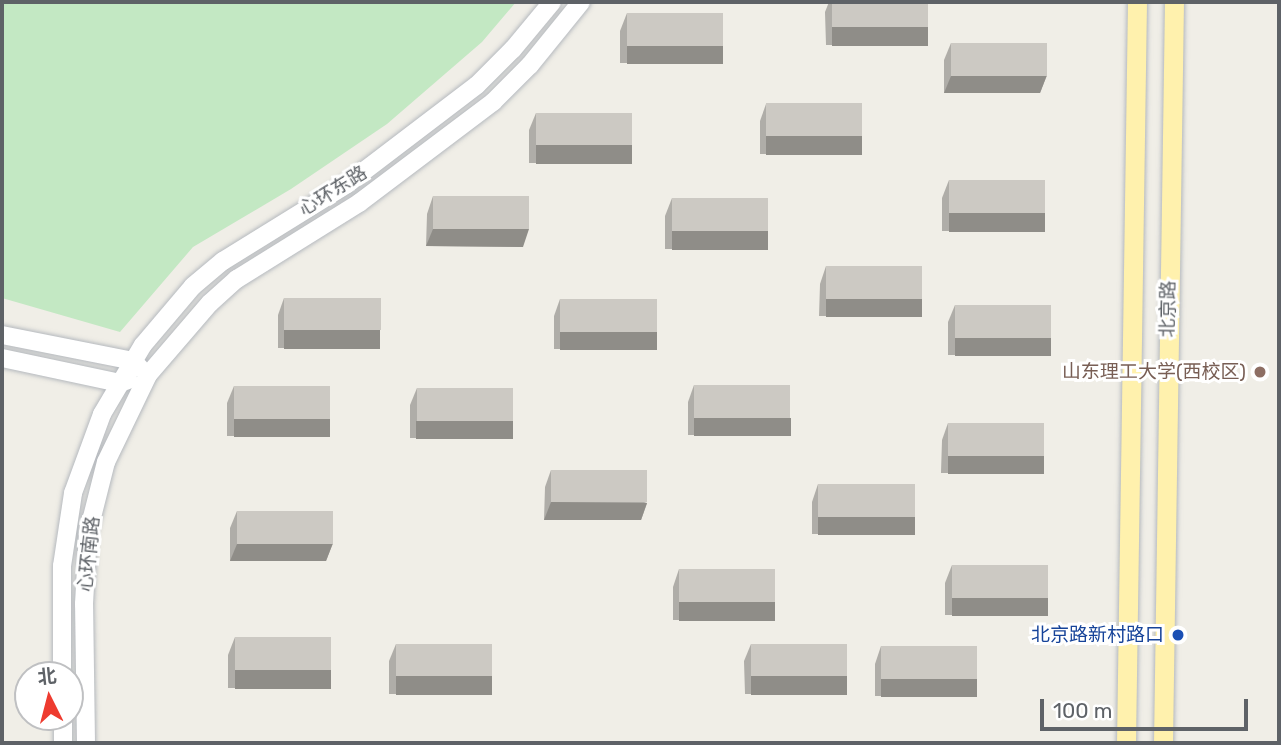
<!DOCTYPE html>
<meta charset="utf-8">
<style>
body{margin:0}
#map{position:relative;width:1281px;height:745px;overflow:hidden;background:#f0eee7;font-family:Rubik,"Noto Sans SC",sans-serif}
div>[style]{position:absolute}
.green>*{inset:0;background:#c3e8c3}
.roads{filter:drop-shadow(0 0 2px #b5b9be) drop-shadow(0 0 2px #b5b9be)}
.secondary>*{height:18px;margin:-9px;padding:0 9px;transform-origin:9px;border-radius:9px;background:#fff}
.primary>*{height:19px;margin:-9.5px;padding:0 9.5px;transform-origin:9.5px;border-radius:9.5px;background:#fff1ad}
.wall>*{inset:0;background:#afada8}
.shaded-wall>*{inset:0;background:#8f8d88;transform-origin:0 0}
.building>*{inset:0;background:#ccc9c3;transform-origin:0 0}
.dots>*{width:19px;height:19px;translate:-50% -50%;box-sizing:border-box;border:4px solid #fff;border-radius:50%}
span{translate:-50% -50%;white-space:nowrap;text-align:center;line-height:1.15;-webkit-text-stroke:6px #fff;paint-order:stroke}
.street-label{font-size:19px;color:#5e6267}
.education-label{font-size:19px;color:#785e54}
.right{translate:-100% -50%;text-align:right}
.transit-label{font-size:19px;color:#164399}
.frame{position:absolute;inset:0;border:4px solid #5e6267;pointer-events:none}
.north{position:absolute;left:14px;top:661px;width:70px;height:70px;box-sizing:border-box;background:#fff;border:2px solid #bfc0c2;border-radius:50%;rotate:354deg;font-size:19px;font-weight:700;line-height:28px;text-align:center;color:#5e6267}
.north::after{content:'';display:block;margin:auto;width:24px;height:32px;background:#ee3b2f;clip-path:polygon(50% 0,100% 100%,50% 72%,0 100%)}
.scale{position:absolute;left:1040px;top:699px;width:208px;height:32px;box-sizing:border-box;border:4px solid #5e6267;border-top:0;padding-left:9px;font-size:21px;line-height:24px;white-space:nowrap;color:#5e6267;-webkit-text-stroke:5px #fff;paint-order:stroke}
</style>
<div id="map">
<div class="green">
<div style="clip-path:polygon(2px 2px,516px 2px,482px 42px,387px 124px,291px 189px,193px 247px,120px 332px,2px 298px)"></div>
</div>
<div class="roads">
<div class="secondary">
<div style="left:2px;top:335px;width:134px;rotate:11.2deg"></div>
<div style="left:133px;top:361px;width:10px;rotate:45deg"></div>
<div style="left:2px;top:358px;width:121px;rotate:12deg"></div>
<div style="left:120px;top:383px;width:9px;rotate:-21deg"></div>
<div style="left:62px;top:675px;width:109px;rotate:-90deg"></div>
<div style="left:62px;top:566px;width:74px;rotate:-81.4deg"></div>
<div style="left:73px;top:493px;width:84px;rotate:-69.8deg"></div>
<div style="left:102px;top:414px;width:80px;rotate:-59.3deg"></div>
<div style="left:143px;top:345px;width:77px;rotate:-49.7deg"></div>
<div style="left:193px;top:286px;width:39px;rotate:-40deg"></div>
<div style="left:223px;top:261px;width:146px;rotate:-31.8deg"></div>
<div style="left:347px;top:184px;width:163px;rotate:-37.3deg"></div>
<div style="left:477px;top:85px;width:51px;rotate:-45deg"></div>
<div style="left:513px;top:49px;width:61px;rotate:-50.3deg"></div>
<div style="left:63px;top:717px;width:26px;rotate:90deg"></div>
<div style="left:86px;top:743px;width:139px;rotate:-90.8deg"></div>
<div style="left:84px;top:604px;width:71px;rotate:-86.8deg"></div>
<div style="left:88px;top:533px;width:73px;rotate:-75.8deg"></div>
<div style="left:106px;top:462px;width:97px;rotate:-64.2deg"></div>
<div style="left:148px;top:375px;width:95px;rotate:-49.3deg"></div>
<div style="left:210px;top:303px;width:36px;rotate:-42deg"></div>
<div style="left:237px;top:279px;width:144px;rotate:-31.9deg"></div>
<div style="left:359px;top:203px;width:168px;rotate:-37deg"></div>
<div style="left:493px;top:102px;width:52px;rotate:-45deg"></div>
<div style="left:530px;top:65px;width:81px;rotate:-51deg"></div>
</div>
<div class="primary">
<div style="left:1126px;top:743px;width:741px;rotate:-89.15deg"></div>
<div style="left:1163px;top:743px;width:741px;rotate:-89.15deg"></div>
</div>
</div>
<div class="wall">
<div style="clip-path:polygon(829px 2px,928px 2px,922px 45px,826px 45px,825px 12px)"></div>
<div style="clip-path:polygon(627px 13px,717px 63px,620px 63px,620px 31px)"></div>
<div style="clip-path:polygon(951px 43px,1047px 75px,1040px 93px,944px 93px,944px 60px)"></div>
<div style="clip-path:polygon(766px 104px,856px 154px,760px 154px,760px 121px)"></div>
<div style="clip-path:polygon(536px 113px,626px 163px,529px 163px,529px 130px)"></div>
<div style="clip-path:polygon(949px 180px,1039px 231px,942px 231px,942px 198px)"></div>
<div style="clip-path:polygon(433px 196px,523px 247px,426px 246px,427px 214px)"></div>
<div style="clip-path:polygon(672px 198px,761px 249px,665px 249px,665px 216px)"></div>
<div style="clip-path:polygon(826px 266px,916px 316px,819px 316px,820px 284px)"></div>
<div style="clip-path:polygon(284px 298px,380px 330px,374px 348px,278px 348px,278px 315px)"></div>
<div style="clip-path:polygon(560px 299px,650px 349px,554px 349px,554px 316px)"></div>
<div style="clip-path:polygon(955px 305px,1045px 355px,948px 355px,948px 322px)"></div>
<div style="clip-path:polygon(694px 385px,784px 435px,688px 435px,688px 402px)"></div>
<div style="clip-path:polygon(234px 386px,330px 419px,324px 436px,227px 436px,227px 403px)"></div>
<div style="clip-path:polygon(417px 388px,506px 438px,410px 438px,410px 405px)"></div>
<div style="clip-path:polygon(948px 423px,1038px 473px,941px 473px,942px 440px)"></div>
<div style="clip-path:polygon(551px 470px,647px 503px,641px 520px,544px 520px,545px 487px)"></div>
<div style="clip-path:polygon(818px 484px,915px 517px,908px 534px,812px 534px,812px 502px)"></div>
<div style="clip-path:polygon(237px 511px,333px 543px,326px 561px,230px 561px,230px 528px)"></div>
<div style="clip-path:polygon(952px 565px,1048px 598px,1042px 615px,945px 615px,945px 583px)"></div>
<div style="clip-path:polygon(679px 569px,769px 620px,673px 620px,673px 587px)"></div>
<div style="clip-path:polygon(235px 637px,325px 688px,228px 688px,228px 655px)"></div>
<div style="clip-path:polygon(396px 644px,486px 694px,389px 694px,389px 661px)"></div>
<div style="clip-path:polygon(751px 644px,841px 694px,745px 694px,744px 661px)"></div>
<div style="clip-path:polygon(881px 646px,977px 679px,971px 696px,875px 696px,875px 664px)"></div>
</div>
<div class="shaded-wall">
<div style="left:832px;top:27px;width:96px;height:19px"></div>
<div style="left:627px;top:46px;width:96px;height:18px"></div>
<div style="clip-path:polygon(1047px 75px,1040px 93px,944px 93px,951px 76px)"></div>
<div style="left:766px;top:136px;width:96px;height:19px"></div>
<div style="left:536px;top:145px;width:96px;height:19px"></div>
<div style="left:949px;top:213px;width:96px;height:19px"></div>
<div style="clip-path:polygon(433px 229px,529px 229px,523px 247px,426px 246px)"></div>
<div style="left:672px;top:231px;width:96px;height:19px"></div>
<div style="left:826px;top:299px;width:96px;height:18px"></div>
<div style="left:284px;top:330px;width:96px;height:19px"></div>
<div style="left:560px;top:332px;width:97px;height:18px"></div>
<div style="left:955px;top:338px;width:96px;height:18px"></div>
<div style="left:694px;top:418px;width:97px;height:18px"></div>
<div style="left:234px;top:419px;width:96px;height:18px"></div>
<div style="left:416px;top:421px;width:97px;height:18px"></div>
<div style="left:948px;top:456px;width:96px;height:18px"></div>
<div style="clip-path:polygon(551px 502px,647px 503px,641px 520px,544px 520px)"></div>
<div style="left:818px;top:517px;width:97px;height:18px"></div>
<div style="clip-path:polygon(333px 543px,326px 561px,230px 561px,237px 544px)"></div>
<div style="left:952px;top:598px;width:96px;height:18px"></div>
<div style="left:679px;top:602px;width:96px;height:19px"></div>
<div style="left:235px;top:670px;width:96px;height:19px"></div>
<div style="left:396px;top:676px;width:96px;height:19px"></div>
<div style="left:751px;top:676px;width:96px;height:19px"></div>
<div style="left:881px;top:679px;width:96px;height:18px"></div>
</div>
<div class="building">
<div style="left:832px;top:2px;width:96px;height:25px"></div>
<div style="left:627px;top:13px;width:96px;height:33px"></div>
<div style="left:951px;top:43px;width:96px;height:33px"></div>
<div style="left:862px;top:103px;width:33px;height:96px;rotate:90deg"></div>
<div style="left:536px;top:113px;width:96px;height:32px"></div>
<div style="left:949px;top:180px;width:96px;height:33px"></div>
<div style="left:433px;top:196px;width:96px;height:33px"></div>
<div style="left:672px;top:198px;width:96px;height:33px"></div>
<div style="left:826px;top:266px;width:96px;height:33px"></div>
<div style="left:284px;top:298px;width:97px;height:32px"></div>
<div style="left:560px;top:299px;width:97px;height:33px"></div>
<div style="left:955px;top:305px;width:96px;height:33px"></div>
<div style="left:694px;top:385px;width:96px;height:33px"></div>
<div style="left:234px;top:386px;width:96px;height:33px"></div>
<div style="left:417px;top:388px;width:96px;height:33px"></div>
<div style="left:948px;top:423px;width:96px;height:33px"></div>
<div style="left:551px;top:470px;width:96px;height:32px"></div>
<div style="left:818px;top:484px;width:97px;height:33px"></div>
<div style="left:237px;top:511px;width:96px;height:33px"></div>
<div style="left:952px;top:565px;width:96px;height:33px"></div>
<div style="left:679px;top:569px;width:96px;height:33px"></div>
<div style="left:235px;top:637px;width:96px;height:33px"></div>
<div style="left:396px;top:644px;width:96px;height:32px"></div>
<div style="left:751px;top:644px;width:96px;height:32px"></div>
<div style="left:881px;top:646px;width:96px;height:33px"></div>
</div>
<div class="dots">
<div style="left:1260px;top:372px;background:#8d6e63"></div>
<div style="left:1178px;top:635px;background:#1a4fb4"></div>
</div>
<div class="street-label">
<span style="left:333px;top:191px;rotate:-32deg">心环东路</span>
<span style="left:1168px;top:309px;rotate:-89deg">北京路</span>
<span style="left:89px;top:554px;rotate:-84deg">心环南路</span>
</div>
<div class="education-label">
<span class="right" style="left:1246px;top:372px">山东理工大学(西校区)</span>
</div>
<div class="transit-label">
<span class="right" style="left:1164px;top:635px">北京路新村路口</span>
</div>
<div class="frame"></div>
<div class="north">北</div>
<div class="scale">100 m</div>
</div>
